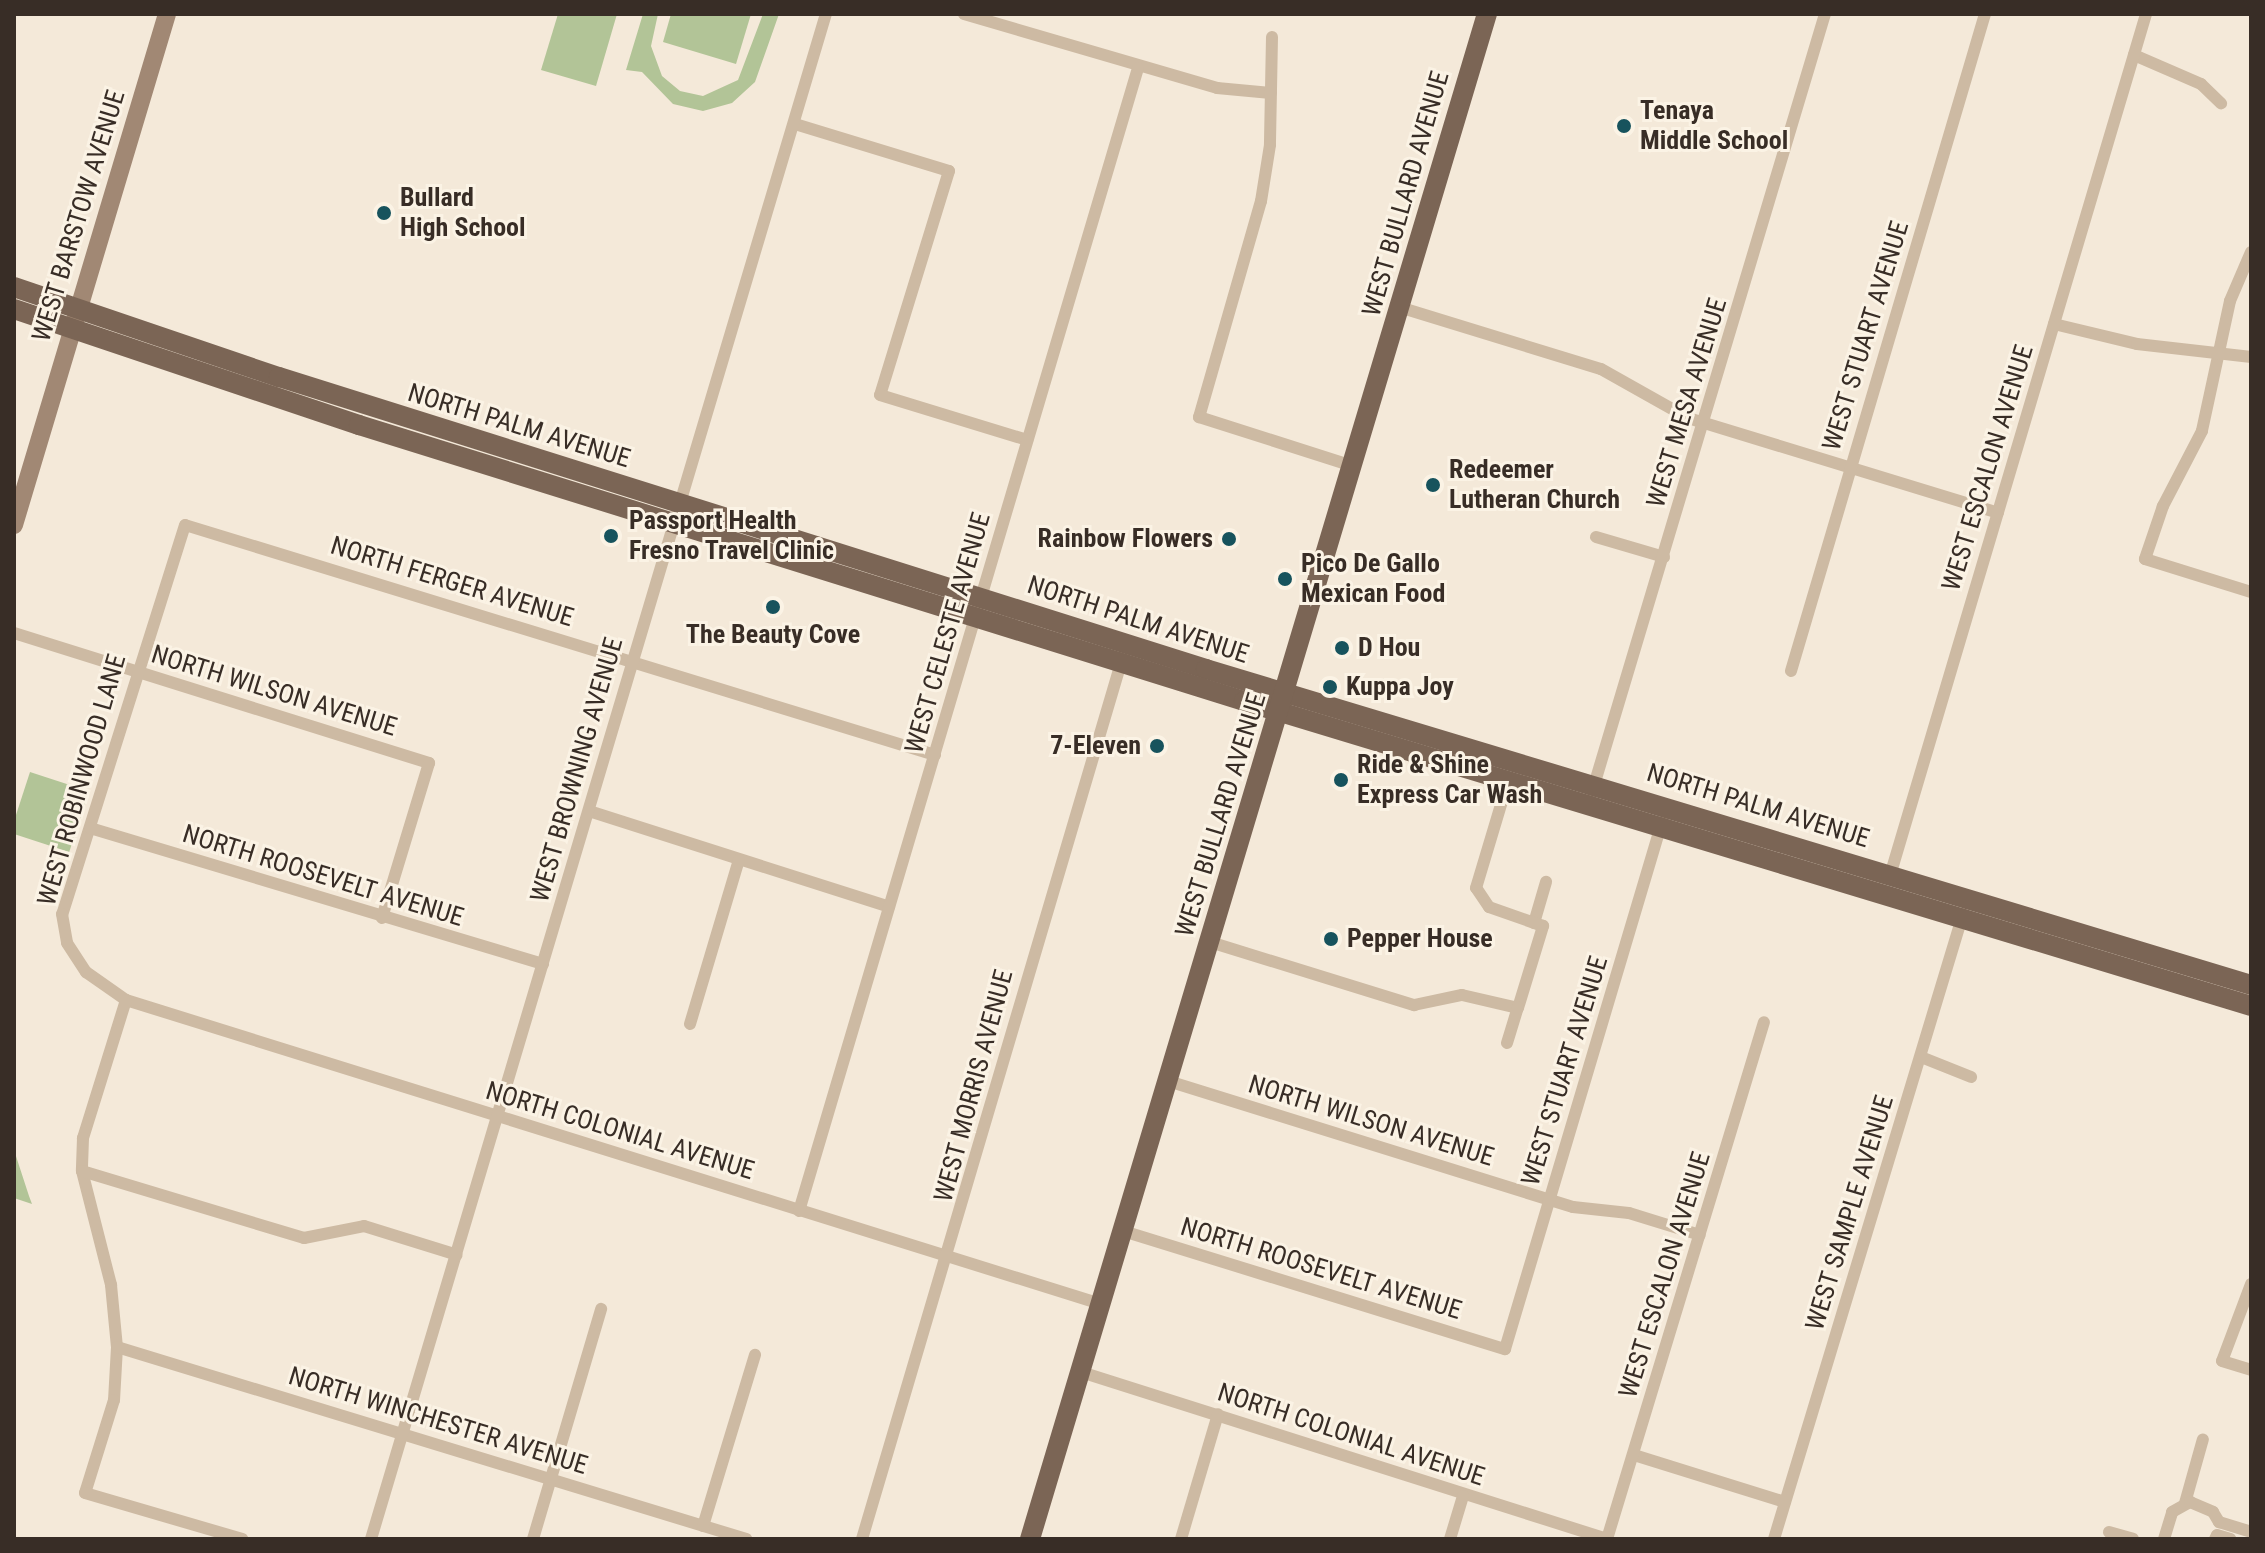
<!DOCTYPE html>
<style>
body{margin:0}
#map{position:relative;width:2265px;height:1553px;overflow:hidden;background:#f4e9d9;font-family:"Roboto Condensed",sans-serif}
div>[style]{position:absolute}
.green>*{inset:0;background:#b2c497;transform-origin:0 0}
.street>*{height:12px;margin:-6px;padding:0 6px;transform-origin:6px;border-radius:6px;background:#cdbaa3}
.secondary>*{height:18px;margin:-9px;padding:0 9px;transform-origin:9px;border-radius:9px;background:#a18874}
.primary>*{height:20px;margin:-10px;padding:0 10px;transform-origin:10px;border-radius:10px;background:#7b6555}
.dots>*{width:22px;height:22px;translate:-50% -50%;box-sizing:border-box;border:4px solid #fbf3e5;border-radius:50%}
span{translate:-50% -50%;white-space:nowrap;text-align:center;line-height:1.15;-webkit-text-stroke:6px #fbf3e5;paint-order:stroke}
.poi-label{font-size:26px;color:#382d26;font-weight:700}
.left{translate:0 -50%;text-align:left}
.right{translate:-100% -50%;text-align:right}
.street-label{font-size:26px;color:#382d26}
.frame{position:absolute;inset:0;border:16px solid #382d26;pointer-events:none}
</style>
<div id="map">
<div class="green">
<div style="clip-path:polygon(558px 14px,617px 14px,596px 86px,541px 70px)"></div>
<div style="clip-path:polygon(643px 14px,658px 14px,651px 46px,662px 76px,680px 91px,703px 96px,738px 80px,763px 14px,779px 14px,755px 82px,732px 103px,703px 111px,673px 104px,642px 72px,626px 70px)"></div>
<div style="clip-path:polygon(671px 14px,751px 14px,736px 64px,663px 42px)"></div>
<div style="left:30px;top:772px;width:62px;height:64px;rotate:18deg"></div>
<div style="clip-path:polygon(14px 1150px,29px 1196px,32px 1204px,14px 1198px)"></div>
</div>
<div class="street">
<div style="left:964px;top:14px;width:264px;rotate:16.3deg"></div>
<div style="left:1217px;top:88px;width:54px;rotate:5.3deg"></div>
<div style="left:1272px;top:37px;width:108px;rotate:91.1deg"></div>
<div style="left:1270px;top:145px;width:57px;rotate:99.1deg"></div>
<div style="left:1261px;top:201px;width:225px;rotate:106deg"></div>
<div style="left:1199px;top:417px;width:162px;rotate:17.7deg"></div>
<div style="left:2134px;top:55px;width:73px;rotate:23.4deg"></div>
<div style="left:2201px;top:84px;width:28px;rotate:44deg"></div>
<div style="left:795px;top:124px;width:161px;rotate:17deg"></div>
<div style="left:949px;top:171px;width:234px;rotate:107.1deg"></div>
<div style="left:880px;top:395px;width:154px;rotate:17deg"></div>
<div style="left:2251px;top:252px;width:53px;rotate:113.2deg"></div>
<div style="left:2230px;top:301px;width:133px;rotate:102.2deg"></div>
<div style="left:2202px;top:431px;width:85px;rotate:117.5deg"></div>
<div style="left:2163px;top:506px;width:56px;rotate:108.8deg"></div>
<div style="left:2145px;top:559px;width:111px;rotate:17.3deg"></div>
<div style="left:1399px;top:307px;width:211px;rotate:17.1deg"></div>
<div style="left:1601px;top:369px;width:100px;rotate:29.4deg"></div>
<div style="left:1688px;top:418px;width:324px;rotate:17deg"></div>
<div style="left:2054px;top:324px;width:85px;rotate:13.5deg"></div>
<div style="left:2137px;top:344px;width:115px;rotate:6.5deg"></div>
<div style="left:1596px;top:537px;width:71px;rotate:16.4deg"></div>
<div style="left:14px;top:633px;width:435px;rotate:17.4deg"></div>
<div style="left:429px;top:763px;width:162px;rotate:106.9deg"></div>
<div style="left:1791px;top:671px;width:685px;rotate:-73.55deg"></div>
<div style="left:935px;top:755px;width:784px;rotate:-162.95deg"></div>
<div style="left:185px;top:525px;width:408px;rotate:107.5deg"></div>
<div style="left:62px;top:914px;width:29px;rotate:80deg"></div>
<div style="left:67px;top:943px;width:35px;rotate:57deg"></div>
<div style="left:86px;top:972px;width:49px;rotate:35deg"></div>
<div style="left:126px;top:1000px;width:1021px;rotate:17.32deg"></div>
<div style="left:1592px;top:792px;width:812px;rotate:-73.33deg"></div>
<div style="left:589px;top:811px;width:315px;rotate:17.7deg"></div>
<div style="left:90px;top:828px;width:473px;rotate:16.7deg"></div>
<div style="left:1889px;top:879px;width:902px;rotate:-73.45deg"></div>
<div style="left:1534px;top:923px;width:43px;rotate:-73.7deg"></div>
<div style="left:1210px;top:942px;width:214px;rotate:17.2deg"></div>
<div style="left:1414px;top:1005px;width:49px;rotate:-11.8deg"></div>
<div style="left:1462px;top:995px;width:57px;rotate:13.1deg"></div>
<div style="left:1518px;top:1008px;width:86px;rotate:-73deg"></div>
<div style="left:1543px;top:926px;width:57px;rotate:-160.6deg"></div>
<div style="left:1489px;top:907px;width:23px;rotate:-124deg"></div>
<div style="left:1476px;top:888px;width:112px;rotate:-73.3deg"></div>
<div style="left:126px;top:1000px;width:145px;rotate:107.3deg"></div>
<div style="left:83px;top:1138px;width:33px;rotate:92deg"></div>
<div style="left:82px;top:1171px;width:118px;rotate:75.7deg"></div>
<div style="left:111px;top:1285px;width:62px;rotate:84.5deg"></div>
<div style="left:117px;top:1347px;width:53px;rotate:93.2deg"></div>
<div style="left:114px;top:1400px;width:97px;rotate:107.3deg"></div>
<div style="left:85px;top:1493px;width:164px;rotate:16.3deg"></div>
<div style="left:690px;top:1024px;width:171px;rotate:-73.4deg"></div>
<div style="left:1507px;top:1043px;width:37px;rotate:-73deg"></div>
<div style="left:1921px;top:1057px;width:54px;rotate:21.8deg"></div>
<div style="left:1168px;top:1081px;width:424px;rotate:17.3deg"></div>
<div style="left:1573px;top:1207px;width:56px;rotate:6.1deg"></div>
<div style="left:1629px;top:1213px;width:74px;rotate:17.2deg"></div>
<div style="left:82px;top:1171px;width:232px;rotate:16.8deg"></div>
<div style="left:304px;top:1238px;width:61px;rotate:-11.3deg"></div>
<div style="left:364px;top:1226px;width:97px;rotate:17.3deg"></div>
<div style="left:799px;top:1211px;width:1192px;rotate:-73.48deg"></div>
<div style="left:1123px;top:1231px;width:400px;rotate:17.2deg"></div>
<div style="left:1505px;top:1349px;width:550px;rotate:-73.41deg"></div>
<div style="left:2251px;top:1284px;width:82px;rotate:110.6deg"></div>
<div style="left:2222px;top:1361px;width:30px;rotate:17deg"></div>
<div style="left:117px;top:1347px;width:658px;rotate:16.97deg"></div>
<div style="left:1081px;top:1372px;width:552px;rotate:17.61deg"></div>
<div style="left:1634px;top:1455px;width:158px;rotate:17.3deg"></div>
<div style="left:2185px;top:1503px;width:66px;rotate:-74.3deg"></div>
<div style="left:703px;top:1526px;width:179px;rotate:-73.1deg"></div>
<div style="left:2109px;top:1532px;width:25px;rotate:16deg"></div>
<div style="left:371px;top:1539px;width:1591px;rotate:-73.39deg"></div>
<div style="left:533px;top:1539px;width:240px;rotate:-73.5deg"></div>
<div style="left:862px;top:1539px;width:921px;rotate:-73.53deg"></div>
<div style="left:1181px;top:1539px;width:130px;rotate:-73.5deg"></div>
<div style="left:1450px;top:1539px;width:45px;rotate:-73.2deg"></div>
<div style="left:1607px;top:1539px;width:540px;rotate:-73.11deg"></div>
<div style="left:1774px;top:1539px;width:653px;rotate:-73.17deg"></div>
<div style="left:2164px;top:1539px;width:28px;rotate:-73deg"></div>
<div style="left:2172px;top:1512px;width:21px;rotate:-29deg"></div>
<div style="left:2190px;top:1502px;width:25px;rotate:23deg"></div>
<div style="left:2213px;top:1512px;width:12px;rotate:59deg"></div>
<div style="left:2219px;top:1522px;width:34px;rotate:17deg"></div>
<div style="left:2215px;top:1539px;width:4px;rotate:-63deg"></div>
<div style="left:2217px;top:1535px;width:14px;rotate:17deg"></div>
</div>
<div class="secondary">
<div style="left:14px;top:525px;width:533px;rotate:-73.33deg"></div>
</div>
<div class="primary">
<div style="left:14px;top:287px;width:280px;rotate:18.8deg"></div>
<div style="left:279px;top:377px;width:972px;rotate:17.48deg"></div>
<div style="left:1206px;top:669px;width:1092px;rotate:16.82deg"></div>
<div style="left:14px;top:309px;width:364px;rotate:18.6deg"></div>
<div style="left:359px;top:425px;width:927px;rotate:17.32deg"></div>
<div style="left:1244px;top:701px;width:1052px;rotate:16.85deg"></div>
<div style="left:1030px;top:1539px;width:1592px;rotate:-73.32deg"></div>
</div>
<div class="dots">
<div style="left:1624px;top:126px;background:#17535d"></div>
<div style="left:384px;top:213px;background:#17535d"></div>
<div style="left:1433px;top:485px;background:#17535d"></div>
<div style="left:611px;top:536px;background:#17535d"></div>
<div style="left:1229px;top:539px;background:#17535d"></div>
<div style="left:1285px;top:579px;background:#17535d"></div>
<div style="left:773px;top:607px;background:#17535d"></div>
<div style="left:1342px;top:648px;background:#17535d"></div>
<div style="left:1330px;top:687px;background:#17535d"></div>
<div style="left:1157px;top:746px;background:#17535d"></div>
<div style="left:1341px;top:780px;background:#17535d"></div>
<div style="left:1331px;top:939px;background:#17535d"></div>
</div>
<div class="poi-label">
<span class="left" style="left:1640px;top:126px">Tenaya<br>Middle School</span>
<span class="left" style="left:400px;top:213px">Bullard<br>High School</span>
<span class="left" style="left:1449px;top:485px">Redeemer<br>Lutheran Church</span>
<span class="left" style="left:629px;top:536px">Passport Health<br>Fresno Travel Clinic</span>
<span class="right" style="left:1213px;top:539px">Rainbow Flowers</span>
<span class="left" style="left:1301px;top:579px">Pico De Gallo<br>Mexican Food</span>
<span style="left:773px;top:635px">The Beauty Cove</span>
<span class="left" style="left:1358px;top:648px">D Hou</span>
<span class="left" style="left:1346px;top:687px">Kuppa Joy</span>
<span class="right" style="left:1141px;top:746px">7-Eleven</span>
<span class="left" style="left:1357px;top:780px">Ride &amp; Shine<br>Express Car Wash</span>
<span class="left" style="left:1347px;top:939px">Pepper House</span>
</div>
<div class="street-label">
<span style="left:1406px;top:194px;rotate:-74deg">WEST BULLARD AVENUE</span>
<span style="left:79px;top:216px;rotate:-73deg">WEST BARSTOW AVENUE</span>
<span style="left:1866px;top:336px;rotate:-73deg">WEST STUART AVENUE</span>
<span style="left:1687px;top:403px;rotate:-73deg">WEST MESA AVENUE</span>
<span style="left:519px;top:426px;rotate:17deg">NORTH PALM AVENUE</span>
<span style="left:1988px;top:468px;rotate:-73deg">WEST ESCALON AVENUE</span>
<span style="left:452px;top:582px;rotate:17deg">NORTH FERGER AVENUE</span>
<span style="left:1138px;top:620px;rotate:18deg">NORTH PALM AVENUE</span>
<span style="left:948px;top:633px;rotate:-74deg">WEST CELESTE AVENUE</span>
<span style="left:274px;top:691px;rotate:17deg">NORTH WILSON AVENUE</span>
<span style="left:577px;top:770px;rotate:-74deg">WEST BROWNING AVENUE</span>
<span style="left:82px;top:780px;rotate:-74deg">WEST ROBINWOOD LANE</span>
<span style="left:1758px;top:806px;rotate:17deg">NORTH PALM AVENUE</span>
<span style="left:1221px;top:815px;rotate:-73deg">WEST BULLARD AVENUE</span>
<span style="left:323px;top:876px;rotate:17deg">NORTH ROOSEVELT AVENUE</span>
<span style="left:1565px;top:1071px;rotate:-73deg">WEST STUART AVENUE</span>
<span style="left:974px;top:1086px;rotate:-75deg">WEST MORRIS AVENUE</span>
<span style="left:1371px;top:1121px;rotate:17deg">NORTH WILSON AVENUE</span>
<span style="left:620px;top:1131px;rotate:17deg">NORTH COLONIAL AVENUE</span>
<span style="left:1850px;top:1213px;rotate:-73deg">WEST SAMPLE AVENUE</span>
<span style="left:1321px;top:1269px;rotate:17deg">NORTH ROOSEVELT AVENUE</span>
<span style="left:1665px;top:1275px;rotate:-73deg">WEST ESCALON AVENUE</span>
<span style="left:438px;top:1421px;rotate:17deg">NORTH WINCHESTER AVENUE</span>
<span style="left:1351px;top:1435px;rotate:18deg">NORTH COLONIAL AVENUE</span>
</div>
<div class="frame"></div>
</div>
